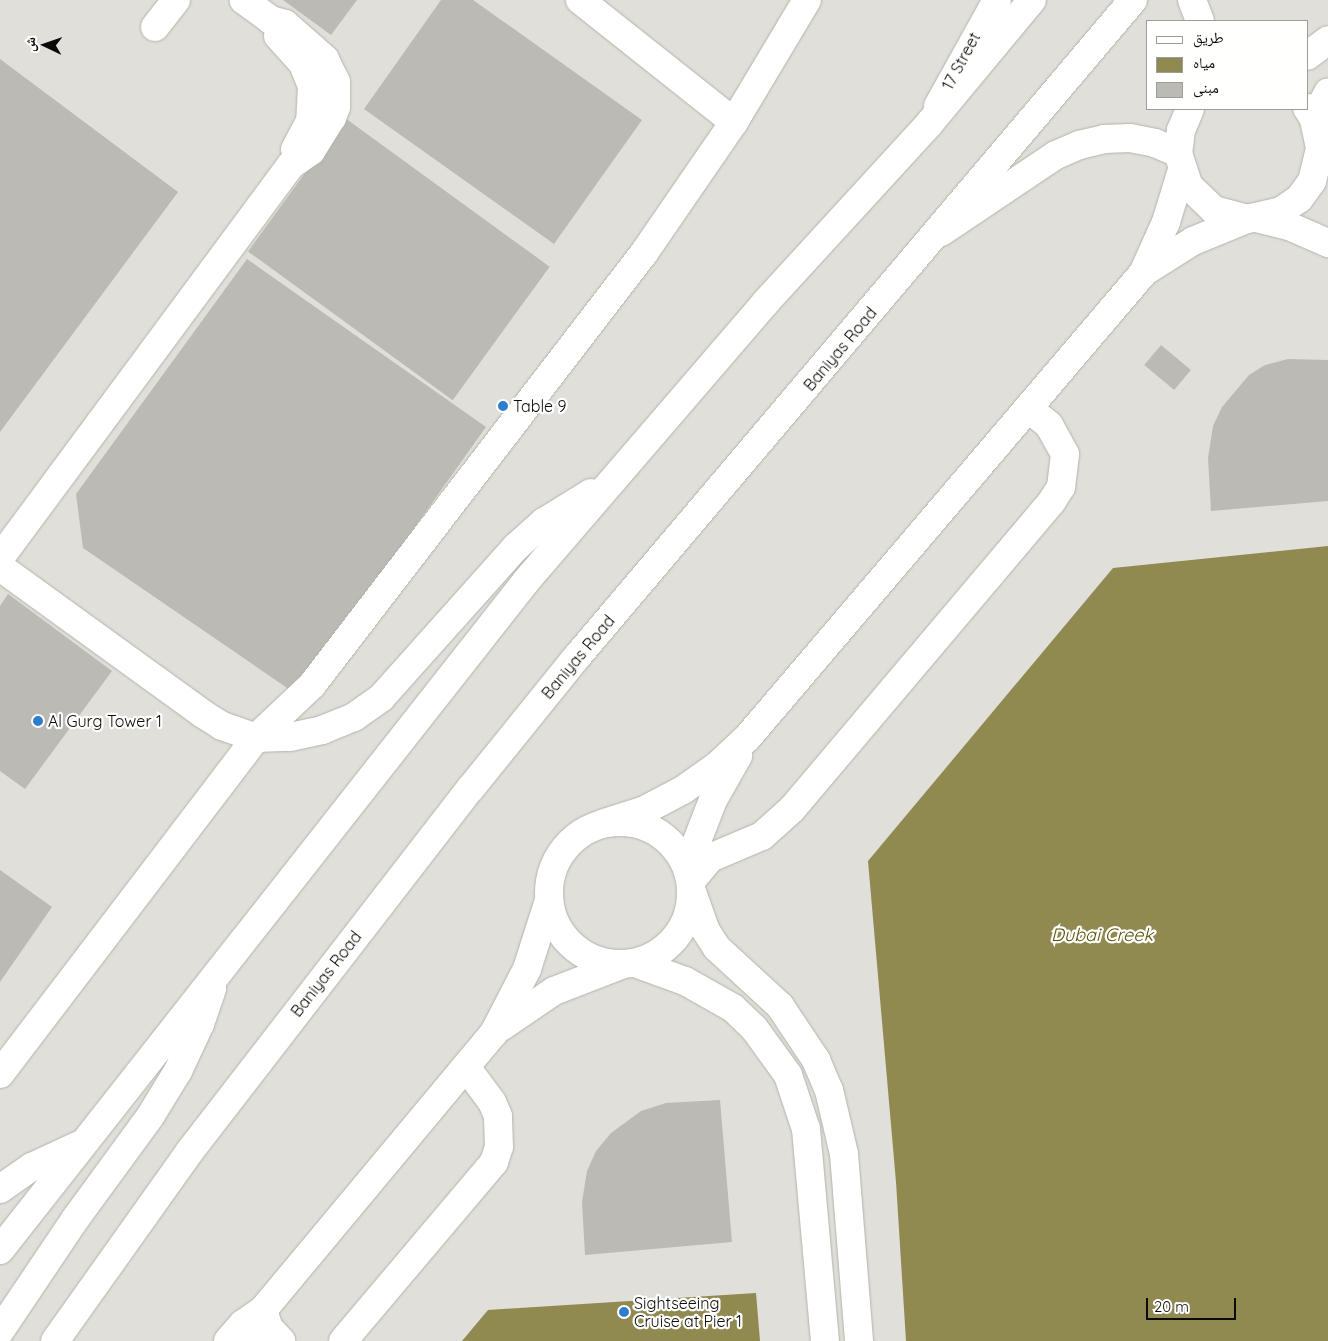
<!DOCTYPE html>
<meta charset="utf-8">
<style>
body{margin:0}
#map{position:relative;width:1328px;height:1341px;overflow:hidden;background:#e0dfd9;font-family:Quicksand,"Noto Naskh Arabic",sans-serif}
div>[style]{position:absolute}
.water>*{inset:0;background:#908950}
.building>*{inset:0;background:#bbbab4;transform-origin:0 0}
.roads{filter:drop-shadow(0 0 1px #b4b3ad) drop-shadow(0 0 1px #b4b3ad)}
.minor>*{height:28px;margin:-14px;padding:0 14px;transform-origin:14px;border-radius:14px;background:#fff}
.minor>.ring{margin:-14px;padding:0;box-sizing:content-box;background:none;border:28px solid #fff;border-radius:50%}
.major>*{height:28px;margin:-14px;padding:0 14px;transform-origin:14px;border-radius:14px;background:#fff}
.dots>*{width:14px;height:14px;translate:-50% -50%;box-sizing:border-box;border:2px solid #fffffe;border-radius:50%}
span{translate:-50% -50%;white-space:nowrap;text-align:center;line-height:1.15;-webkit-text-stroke:4.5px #fffffe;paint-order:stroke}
.street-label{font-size:16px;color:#0c0b09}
.poi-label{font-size:16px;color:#0c0b09}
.left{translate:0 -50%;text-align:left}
.water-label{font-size:18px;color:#5a510a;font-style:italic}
.legend{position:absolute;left:1146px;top:20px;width:162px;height:90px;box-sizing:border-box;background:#fffffe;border:1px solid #9e9d9c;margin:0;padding:6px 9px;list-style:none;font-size:15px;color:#0c0b09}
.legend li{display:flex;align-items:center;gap:10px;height:25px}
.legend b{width:25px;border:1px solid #9e9d9c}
.north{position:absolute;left:20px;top:20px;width:50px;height:50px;-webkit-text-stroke:4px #fffffe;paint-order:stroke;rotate:273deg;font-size:14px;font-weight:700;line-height:20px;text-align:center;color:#0c0b09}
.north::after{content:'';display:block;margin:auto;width:18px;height:22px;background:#0c0b09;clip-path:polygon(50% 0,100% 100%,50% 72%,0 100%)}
.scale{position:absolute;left:1146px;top:1298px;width:90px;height:22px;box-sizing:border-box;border:2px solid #0c0b09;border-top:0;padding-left:6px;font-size:15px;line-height:18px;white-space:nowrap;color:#0c0b09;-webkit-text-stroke:4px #fffffe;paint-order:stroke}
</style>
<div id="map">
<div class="water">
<div style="clip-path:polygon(1328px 546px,1328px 1341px,906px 1341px,896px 1182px,868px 861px,1113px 568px)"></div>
<div style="clip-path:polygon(756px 1293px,760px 1341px,462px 1341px,488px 1310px)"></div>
</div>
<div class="building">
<div style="clip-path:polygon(283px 0,357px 0,331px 35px)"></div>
<div style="clip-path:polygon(441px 0,473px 0,642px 120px,554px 244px,364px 109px)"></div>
<div style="clip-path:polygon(0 59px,178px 192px,0 432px)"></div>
<div style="left:345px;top:118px;width:253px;height:165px;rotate:36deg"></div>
<div style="clip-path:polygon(247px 259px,486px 427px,296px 694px,83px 548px,76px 494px)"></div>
<div style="left:1161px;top:345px;width:39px;height:26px;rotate:40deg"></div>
<div style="clip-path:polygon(1288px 359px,1328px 360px,1328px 501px,1211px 511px,1208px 458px,1213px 426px,1222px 407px,1249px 375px,1265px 365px)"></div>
<div style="clip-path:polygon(8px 594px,112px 671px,25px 789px,0 771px,0 606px)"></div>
<div style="clip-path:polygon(0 870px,52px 907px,0 982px)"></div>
<div style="clip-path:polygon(720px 1100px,732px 1242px,585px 1255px,582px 1202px,587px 1171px,596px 1151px,611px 1133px,641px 1111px,666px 1103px)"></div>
</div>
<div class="roads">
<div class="minor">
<div style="left:580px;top:0;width:196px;rotate:38.4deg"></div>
<div style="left:1192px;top:0;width:22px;rotate:69deg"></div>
<div style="left:155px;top:27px;width:34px;rotate:-52deg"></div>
<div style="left:278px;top:36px;width:38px;rotate:48deg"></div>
<div style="left:303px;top:64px;width:24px;rotate:68deg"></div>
<div style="left:312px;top:86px;width:35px;rotate:93deg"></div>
<div style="left:310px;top:121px;width:32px;rotate:118deg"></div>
<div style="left:1307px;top:56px;width:26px;rotate:-37deg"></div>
<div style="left:938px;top:106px;width:121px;rotate:-60.9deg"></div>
<div style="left:1190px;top:109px;width:23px;rotate:113deg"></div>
<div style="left:1181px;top:130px;width:23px;rotate:97deg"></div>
<div style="left:1178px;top:153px;width:35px;rotate:72deg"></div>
<div style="left:1189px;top:186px;width:35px;rotate:44deg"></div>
<div style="left:1214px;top:210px;width:34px;rotate:15deg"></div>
<div style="left:1247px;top:219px;width:35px;rotate:-13deg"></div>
<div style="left:1281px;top:211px;width:22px;rotate:-34deg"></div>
<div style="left:1299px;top:199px;width:22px;rotate:-54deg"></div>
<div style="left:1312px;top:181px;width:34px;rotate:-76deg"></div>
<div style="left:1320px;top:148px;width:30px;rotate:-102deg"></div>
<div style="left:1314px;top:119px;width:13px;rotate:-122deg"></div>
<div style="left:1314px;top:119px;width:30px;rotate:-62deg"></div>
<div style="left:1260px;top:219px;width:30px;rotate:14deg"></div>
<div style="left:1289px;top:226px;width:43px;rotate:23.6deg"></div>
<div style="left:941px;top:232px;width:138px;rotate:-33.8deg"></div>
<div style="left:1056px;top:155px;width:25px;rotate:-23deg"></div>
<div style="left:1079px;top:145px;width:26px;rotate:-13deg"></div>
<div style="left:1104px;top:139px;width:26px;rotate:-2deg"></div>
<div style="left:1130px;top:138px;width:25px;rotate:11deg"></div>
<div style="left:1155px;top:143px;width:25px;rotate:23deg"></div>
<div style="left:1144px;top:271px;width:54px;rotate:-65.8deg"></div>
<div style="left:1166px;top:222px;width:54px;rotate:-72.9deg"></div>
<div style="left:0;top:558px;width:489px;rotate:-53.5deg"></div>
<div style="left:291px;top:165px;width:24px;rotate:-35deg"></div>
<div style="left:311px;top:151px;width:39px;rotate:-58deg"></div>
<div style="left:332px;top:118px;width:12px;rotate:-70deg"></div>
<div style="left:336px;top:107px;width:25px;rotate:-90deg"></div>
<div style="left:336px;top:82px;width:25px;rotate:-116deg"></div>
<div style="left:325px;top:59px;width:53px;rotate:-138.8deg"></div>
<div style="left:285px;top:24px;width:15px;rotate:-164deg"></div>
<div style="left:271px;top:20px;width:34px;rotate:-144deg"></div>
<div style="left:0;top:567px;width:251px;rotate:35.9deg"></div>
<div style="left:203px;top:714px;width:22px;rotate:32deg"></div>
<div style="left:222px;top:726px;width:36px;rotate:19deg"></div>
<div class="ring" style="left:549px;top:822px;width:114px;height:114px"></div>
<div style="left:604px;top:823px;width:43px;rotate:-17.6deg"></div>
<div style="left:645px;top:810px;width:43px;rotate:-27.8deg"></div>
<div style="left:683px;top:790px;width:42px;rotate:-35.2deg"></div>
<div style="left:717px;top:766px;width:42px;rotate:-43.1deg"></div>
<div style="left:748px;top:737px;width:611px;rotate:-49.58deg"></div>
<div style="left:1144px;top:272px;width:58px;rotate:-32.3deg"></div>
<div style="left:1193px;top:241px;width:58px;rotate:-22.2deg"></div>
<div style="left:687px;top:867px;width:72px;rotate:-68.8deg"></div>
<div style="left:713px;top:800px;width:51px;rotate:-60.4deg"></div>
<div style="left:691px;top:881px;width:30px;rotate:-50deg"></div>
<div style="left:710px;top:858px;width:56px;rotate:-22.9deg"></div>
<div style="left:762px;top:836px;width:40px;rotate:-42deg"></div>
<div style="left:792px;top:809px;width:403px;rotate:-49.8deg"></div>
<div style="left:1052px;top:501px;width:17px;rotate:-57deg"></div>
<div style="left:1061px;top:487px;width:33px;rotate:-83deg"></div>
<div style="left:1065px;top:454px;width:33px;rotate:-119deg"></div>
<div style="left:1049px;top:425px;width:27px;rotate:-141deg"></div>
<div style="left:692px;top:892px;width:41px;rotate:70.3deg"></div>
<div style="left:706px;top:931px;width:20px;rotate:57deg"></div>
<div style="left:717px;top:948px;width:86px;rotate:42.6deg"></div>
<div style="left:780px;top:1006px;width:65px;rotate:56.3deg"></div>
<div style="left:816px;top:1060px;width:33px;rotate:67deg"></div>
<div style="left:829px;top:1090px;width:66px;rotate:76.8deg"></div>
<div style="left:844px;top:1154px;width:188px;rotate:85.4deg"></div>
<div style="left:635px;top:963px;width:53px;rotate:19.8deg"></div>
<div style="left:685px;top:981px;width:55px;rotate:29.4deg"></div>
<div style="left:733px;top:1008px;width:29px;rotate:44deg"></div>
<div style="left:754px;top:1028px;width:58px;rotate:54.1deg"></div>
<div style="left:788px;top:1075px;width:57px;rotate:71.6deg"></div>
<div style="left:806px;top:1129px;width:213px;rotate:84.9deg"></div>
<div style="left:501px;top:1027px;width:64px;rotate:-34.2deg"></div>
<div style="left:554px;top:991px;width:72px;rotate:-21.2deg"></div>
<div style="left:0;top:1074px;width:422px;rotate:-52.7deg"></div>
<div style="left:256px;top:738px;width:77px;rotate:-43.4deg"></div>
<div style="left:312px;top:685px;width:545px;rotate:-52.46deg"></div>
<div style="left:644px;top:253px;width:159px;rotate:-55.5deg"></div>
<div style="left:734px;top:122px;width:142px;rotate:-59.1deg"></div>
<div style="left:263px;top:1310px;width:19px;rotate:72deg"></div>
<div style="left:269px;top:1328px;width:18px;rotate:47deg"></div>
<div style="left:228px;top:1341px;width:23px;rotate:-49deg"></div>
<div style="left:243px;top:1324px;width:21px;rotate:-35deg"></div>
<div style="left:250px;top:1341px;width:34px;rotate:-67deg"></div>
<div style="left:263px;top:1310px;width:361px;rotate:-50.2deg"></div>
<div style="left:494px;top:1033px;width:72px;rotate:-62.7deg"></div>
<div style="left:527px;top:969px;width:72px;rotate:-72.3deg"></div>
<div style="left:343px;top:1341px;width:234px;rotate:-49.8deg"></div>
<div style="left:494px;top:1162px;width:16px;rotate:-72deg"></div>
<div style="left:499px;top:1147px;width:31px;rotate:-92deg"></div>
<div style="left:498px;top:1116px;width:15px;rotate:-113deg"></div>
<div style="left:492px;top:1102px;width:44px;rotate:-126.6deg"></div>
</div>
<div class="major">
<div style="left:256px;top:738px;width:34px;rotate:-2deg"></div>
<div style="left:290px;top:737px;width:33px;rotate:-12deg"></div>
<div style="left:322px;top:730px;width:35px;rotate:-22deg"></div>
<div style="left:354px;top:717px;width:33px;rotate:-35deg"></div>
<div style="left:381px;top:698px;width:203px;rotate:-48.2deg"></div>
<div style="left:516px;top:547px;width:38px;rotate:-42deg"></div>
<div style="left:544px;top:522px;width:55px;rotate:-31.7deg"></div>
<div style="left:0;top:1189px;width:39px;rotate:-35deg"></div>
<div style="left:32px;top:1167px;width:50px;rotate:-25deg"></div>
<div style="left:0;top:1250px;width:852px;rotate:-51.81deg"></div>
<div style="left:527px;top:580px;width:367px;rotate:-49.3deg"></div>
<div style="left:766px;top:302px;width:241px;rotate:-47.5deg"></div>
<div style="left:929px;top:124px;width:161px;rotate:-50.3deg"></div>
<div style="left:0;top:1331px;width:136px;rotate:-56.1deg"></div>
<div style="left:76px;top:1218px;width:127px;rotate:-53.9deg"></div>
<div style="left:151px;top:1115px;width:52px;rotate:-58.5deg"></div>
<div style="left:178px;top:1071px;width:52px;rotate:-64.9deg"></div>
<div style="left:200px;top:1024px;width:37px;rotate:-71deg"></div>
<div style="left:55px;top:1341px;width:233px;rotate:-54.6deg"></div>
<div style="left:190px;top:1151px;width:459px;rotate:-52.3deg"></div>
<div style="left:471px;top:788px;width:167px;rotate:-51.1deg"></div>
<div style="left:576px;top:658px;width:862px;rotate:-49.75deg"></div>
</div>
</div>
<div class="dots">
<div style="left:503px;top:406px;background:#2f7ece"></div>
<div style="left:38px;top:721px;background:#2f7ece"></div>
<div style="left:624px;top:1312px;background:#2f7ece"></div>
</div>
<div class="street-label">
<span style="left:961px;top:61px;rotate:-62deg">17 Street</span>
<span style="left:840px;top:349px;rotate:-50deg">Baniyas Road</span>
<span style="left:578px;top:657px;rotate:-50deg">Baniyas Road</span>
<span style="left:326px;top:974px;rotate:-52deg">Baniyas Road</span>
</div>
<div class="poi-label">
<span class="left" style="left:513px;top:406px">Table 9</span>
<span class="left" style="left:48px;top:721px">Al Gurg Tower 1</span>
<span class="left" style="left:634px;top:1312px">Sightseeing<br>Cruise at Pier 1</span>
</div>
<div class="water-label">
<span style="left:1102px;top:935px">Dubai Creek</span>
</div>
<ul class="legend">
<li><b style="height:6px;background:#fff"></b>طريق</li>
<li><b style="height:14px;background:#908950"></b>مياه</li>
<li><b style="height:14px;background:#bbbab4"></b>مبنى</li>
</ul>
<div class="north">ش</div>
<div class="scale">20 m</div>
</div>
